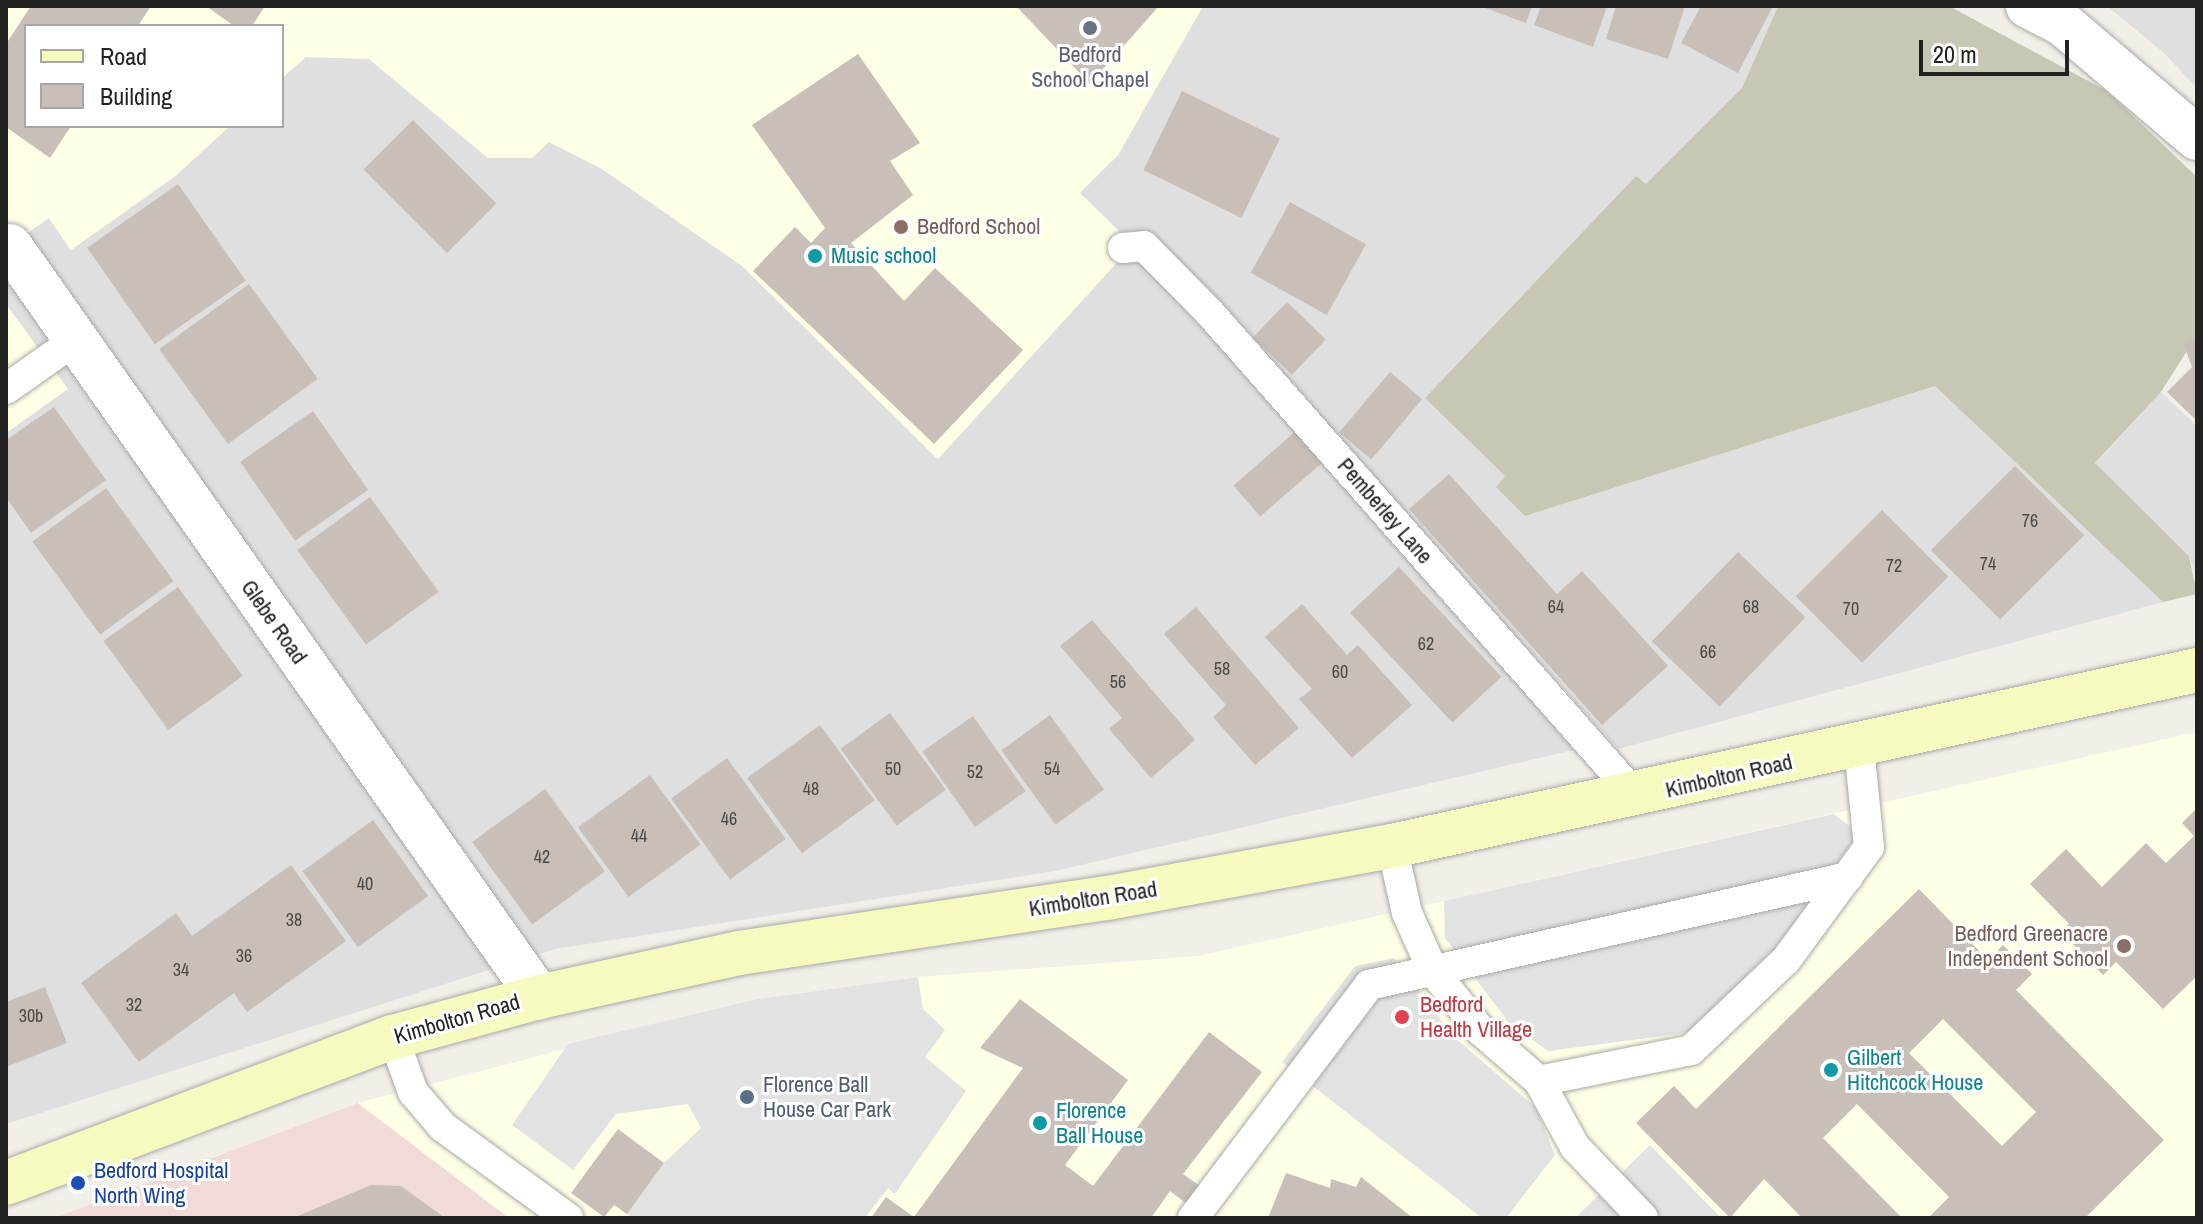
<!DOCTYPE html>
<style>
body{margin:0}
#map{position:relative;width:2203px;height:1224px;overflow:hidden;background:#f2efe9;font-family:"Archivo Narrow",sans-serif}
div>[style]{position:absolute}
.residential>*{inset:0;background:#e0dfdf}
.commercial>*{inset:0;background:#f2dad9}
.education>*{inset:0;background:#ffffe5}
.construction>*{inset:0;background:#c7c7b4}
.parking>*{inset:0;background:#e2e2e2}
.building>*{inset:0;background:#c7bfb8;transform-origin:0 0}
.roads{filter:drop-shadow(0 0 2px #a9a9a9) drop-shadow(0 0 2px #a9a9a9)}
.lane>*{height:30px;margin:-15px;padding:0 15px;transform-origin:15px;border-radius:15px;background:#fff}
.street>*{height:44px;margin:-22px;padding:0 22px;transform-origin:22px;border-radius:22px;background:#fff}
.secondary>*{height:44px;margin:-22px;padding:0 22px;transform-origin:22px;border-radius:22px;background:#f7fabf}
.dots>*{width:22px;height:22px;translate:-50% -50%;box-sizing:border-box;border:4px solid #fff;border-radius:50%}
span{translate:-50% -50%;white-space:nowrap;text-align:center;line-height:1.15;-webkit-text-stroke:6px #fff;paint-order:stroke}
.number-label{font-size:18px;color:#4b4948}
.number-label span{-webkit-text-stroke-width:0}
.worship-label{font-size:22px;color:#5b616d}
.education-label{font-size:22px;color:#785e54}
.left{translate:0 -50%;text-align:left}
.right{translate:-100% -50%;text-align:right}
.culture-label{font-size:22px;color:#0d838f}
.street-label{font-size:22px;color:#222}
.health-label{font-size:22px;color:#be3a42}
.service-label{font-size:22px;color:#4e5e75}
.transit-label{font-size:22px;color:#164399}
.frame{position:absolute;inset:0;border:8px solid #222;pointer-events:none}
.legend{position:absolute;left:24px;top:24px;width:260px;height:104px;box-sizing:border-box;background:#fff;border:2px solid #a7a7a7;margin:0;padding:10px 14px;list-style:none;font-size:24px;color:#222}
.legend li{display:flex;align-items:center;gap:16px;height:40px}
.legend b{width:40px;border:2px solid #a7a7a7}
.scale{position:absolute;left:1919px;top:40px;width:150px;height:36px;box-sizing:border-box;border:4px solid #222;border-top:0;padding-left:10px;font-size:24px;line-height:28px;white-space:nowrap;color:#222;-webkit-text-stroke:6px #fff;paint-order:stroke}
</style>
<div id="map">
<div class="residential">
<div style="clip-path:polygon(1203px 6px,1778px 6px,1742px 88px,1646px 184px,1636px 177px,1425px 398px,1506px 477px,1525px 516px,1935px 386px,2163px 602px,1618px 749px,1152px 232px,1124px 236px,1079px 193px,1118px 155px)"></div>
<div style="clip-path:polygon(2107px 6px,2197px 6px,2197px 88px,2164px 53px)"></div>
<div style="clip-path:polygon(305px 57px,369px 59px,488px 158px,549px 142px,602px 169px,742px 265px,937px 459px,1121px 258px,1135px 257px,1210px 329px,1578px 749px,1055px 871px,555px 949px,6px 1124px,6px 433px,67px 389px,6px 304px,6px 248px,49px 218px,70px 250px,174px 177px,230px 126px,282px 126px,282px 78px)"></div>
<div style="clip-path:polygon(2161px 392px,2197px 426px,2197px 581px,2189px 555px,2095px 464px)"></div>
</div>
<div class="commercial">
<div style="clip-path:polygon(358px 1103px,509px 1218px,54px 1218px)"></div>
</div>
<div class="education">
<div style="clip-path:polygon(6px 6px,1203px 6px,1118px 155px,1080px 193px,1124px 236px,1121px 258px,938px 459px,742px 266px,602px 169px,549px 142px,532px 158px,488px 158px,369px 59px,306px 57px,282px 78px,282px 26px,26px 26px,26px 126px,230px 126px,174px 177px,71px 250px,49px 218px,6px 248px)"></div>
<div style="clip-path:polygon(6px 304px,68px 389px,6px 433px)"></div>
<div style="clip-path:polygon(2197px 732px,2197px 1218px,509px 1218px,358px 1103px,758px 999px,918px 977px,1199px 956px)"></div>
</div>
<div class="construction">
<div style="clip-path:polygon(1778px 6px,1949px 6px,2107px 91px,2197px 177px,2197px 335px,2161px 392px,2095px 463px,2189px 556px,2197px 594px,2163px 602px,1935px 386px,1525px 516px,1496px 487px,1505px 476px,1425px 398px,1636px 176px,1646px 184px,1742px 88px)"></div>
</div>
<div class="parking">
<div style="clip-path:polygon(1834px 814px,1853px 829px,1853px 842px,1774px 951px,1686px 1033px,1548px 1051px,1509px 1023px,1445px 938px,1444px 901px)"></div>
<div style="clip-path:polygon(1394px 958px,1453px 1036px,1536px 1108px,1555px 1155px,1506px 1218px,1482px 1218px,1282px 1062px,1355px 966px)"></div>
<div style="clip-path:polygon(918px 977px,923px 1009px,945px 1030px,925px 1057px,966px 1091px,895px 1194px,888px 1188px,865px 1218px,633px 1218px,627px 1214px,664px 1163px,701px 1128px,688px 1104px,616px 1114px,573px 1170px,512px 1125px,568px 1044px,758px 999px)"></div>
<div style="clip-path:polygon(1650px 1145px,1721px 1218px,1575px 1218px)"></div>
</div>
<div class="building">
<div style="clip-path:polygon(31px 6px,151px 6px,138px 26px,26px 26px,26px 126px,71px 126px,50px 158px,6px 127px,6px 44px)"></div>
<div style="clip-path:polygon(206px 6px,265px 6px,252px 26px,234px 26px)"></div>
<div style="clip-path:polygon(1016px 6px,1159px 6px,1090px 84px)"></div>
<div style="clip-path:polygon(1480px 6px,1532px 6px,1526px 23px)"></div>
<div style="clip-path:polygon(1541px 6px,1607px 6px,1593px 47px,1534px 25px)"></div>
<div style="clip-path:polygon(1616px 6px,1685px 6px,1668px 59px,1606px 39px)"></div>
<div style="clip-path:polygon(1701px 6px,1773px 6px,1738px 73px,1681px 43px)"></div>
<div style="clip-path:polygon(858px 54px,920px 143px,890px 161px,913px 195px,851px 243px,904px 301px,935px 268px,1023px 350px,934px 444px,753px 271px,795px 227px,811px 243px,825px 228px,752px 125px)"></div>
<div style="left:1182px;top:91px;width:109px;height:88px;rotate:26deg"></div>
<div style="left:413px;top:120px;width:118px;height:70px;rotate:45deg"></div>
<div style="left:178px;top:184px;width:118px;height:111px;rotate:55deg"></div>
<div style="left:1290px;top:202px;width:87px;height:81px;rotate:29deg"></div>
<div style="left:249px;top:284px;width:117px;height:111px;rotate:54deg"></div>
<div style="left:1287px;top:302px;width:54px;height:49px;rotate:44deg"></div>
<div style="clip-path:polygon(2197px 337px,2197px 421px,2167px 392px,2192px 367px,2183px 343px)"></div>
<div style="left:1390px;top:372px;width:42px;height:79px;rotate:40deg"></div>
<div style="clip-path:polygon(54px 407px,106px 480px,31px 533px,6px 497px,6px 440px)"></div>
<div style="left:313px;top:411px;width:96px;height:89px;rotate:55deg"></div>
<div style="left:1296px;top:431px;width:41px;height:83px;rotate:49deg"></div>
<div style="left:2015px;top:466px;width:98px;height:119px;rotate:45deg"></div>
<div style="clip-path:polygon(1449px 474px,1557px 594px,1582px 571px,1668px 666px,1602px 725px,1409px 509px)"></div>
<div style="left:106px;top:488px;width:115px;height:91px;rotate:54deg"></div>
<div style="left:370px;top:497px;width:117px;height:90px;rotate:54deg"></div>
<div style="left:1882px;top:510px;width:94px;height:122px;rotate:45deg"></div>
<div style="left:1738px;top:552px;width:94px;height:124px;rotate:44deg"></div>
<div style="left:1399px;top:567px;width:150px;height:67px;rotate:47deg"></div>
<div style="left:178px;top:587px;width:110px;height:92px;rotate:54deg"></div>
<div style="clip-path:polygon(1302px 604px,1347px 655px,1358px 645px,1412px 705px,1352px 758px,1299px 699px,1312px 689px,1265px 637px)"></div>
<div style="clip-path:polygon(1196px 607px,1299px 728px,1255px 765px,1213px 717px,1226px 705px,1164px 634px)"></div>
<div style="clip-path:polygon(1092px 620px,1195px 740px,1151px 778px,1109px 729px,1122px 718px,1060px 646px)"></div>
<div style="left:890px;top:713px;width:95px;height:61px;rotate:54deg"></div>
<div style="left:1050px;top:715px;width:92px;height:60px;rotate:54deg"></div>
<div style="left:973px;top:716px;width:92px;height:62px;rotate:55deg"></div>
<div style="left:820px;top:725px;width:93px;height:90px;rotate:54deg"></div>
<div style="left:727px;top:758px;width:100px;height:69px;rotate:54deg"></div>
<div style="left:650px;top:775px;width:86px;height:89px;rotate:54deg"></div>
<div style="left:545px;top:789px;width:102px;height:90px;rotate:54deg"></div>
<div style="clip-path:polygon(2197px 808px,2197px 976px,2163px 1009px,2116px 962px,2103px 975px,2061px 932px,2069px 924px,2030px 884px,2066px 849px,2102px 887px,2146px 843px,2166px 863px,2194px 836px,2182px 823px)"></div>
<div style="left:373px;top:820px;width:94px;height:87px;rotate:54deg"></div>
<div style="clip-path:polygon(291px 865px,346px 941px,247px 1012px,234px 993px,139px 1062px,81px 983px,176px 913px,192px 936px)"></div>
<div style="clip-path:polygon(evenodd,1919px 889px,1988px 960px,2003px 945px,2032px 974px,2016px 990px,2164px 1140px,2085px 1218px,1928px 1218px,1949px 1197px,1857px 1104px,1823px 1138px,1902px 1218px,1802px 1218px,1764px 1179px,1730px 1218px,1636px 1123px,1674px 1086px,1696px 1109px,1919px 889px,1943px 1019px,2036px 1112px,2002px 1146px,1909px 1053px,1943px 1019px)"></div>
<div style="clip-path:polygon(45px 987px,67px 1043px,6px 1067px,6px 1002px)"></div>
<div style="clip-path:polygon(1020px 999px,1128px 1080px,1065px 1165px,1093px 1186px,1209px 1032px,1262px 1072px,1183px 1174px,1200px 1186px,1187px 1204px,1170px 1191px,1151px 1218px,871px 1218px,886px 1197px,914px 1217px,1023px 1068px,980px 1048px)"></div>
<div style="clip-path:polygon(618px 1129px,664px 1163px,627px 1214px,614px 1205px,604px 1217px,571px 1193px)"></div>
<div style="clip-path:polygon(1286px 1173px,1330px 1188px,1331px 1179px,1356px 1187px,1361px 1177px,1413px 1218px,1268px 1218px)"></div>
<div style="clip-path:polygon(371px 1185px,401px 1186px,445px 1218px,293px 1218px)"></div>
</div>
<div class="roads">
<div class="lane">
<div style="left:1123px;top:248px;width:21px;rotate:-5deg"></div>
<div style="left:1144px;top:246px;width:94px;rotate:45.4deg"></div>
<div style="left:1210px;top:313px;width:644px;rotate:48.59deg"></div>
<div style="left:6px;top:389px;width:83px;rotate:-35.2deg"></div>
<div style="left:1392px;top:846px;width:69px;rotate:77.4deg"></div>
<div style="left:1407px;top:913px;width:64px;rotate:65.9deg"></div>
<div style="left:1433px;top:971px;width:77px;rotate:51.3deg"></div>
<div style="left:1481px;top:1031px;width:77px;rotate:40.8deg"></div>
<div style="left:1539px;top:1081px;width:155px;rotate:-11.5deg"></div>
<div style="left:1691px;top:1050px;width:131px;rotate:-43.5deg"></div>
<div style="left:1786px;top:960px;width:140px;rotate:-53.7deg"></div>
<div style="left:1869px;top:847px;width:101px;rotate:-95.7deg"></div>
<div style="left:393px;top:1037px;width:59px;rotate:70deg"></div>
<div style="left:413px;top:1092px;width:46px;rotate:49.4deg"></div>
<div style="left:443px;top:1127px;width:155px;rotate:36.1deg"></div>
<div style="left:1539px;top:1081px;width:75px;rotate:61.4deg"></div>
<div style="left:1575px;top:1147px;width:98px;rotate:46.2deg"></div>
<div style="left:1193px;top:1218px;width:292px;rotate:-52.9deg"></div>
<div style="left:1369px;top:985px;width:491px;rotate:-12.7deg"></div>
</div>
<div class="street">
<div style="left:2028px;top:6px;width:39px;rotate:27deg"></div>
<div style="left:2063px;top:24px;width:176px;rotate:40.4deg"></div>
<div style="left:10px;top:246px;width:919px;rotate:54.84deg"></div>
</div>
<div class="secondary">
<div style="left:6px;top:1183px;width:414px;rotate:-20.7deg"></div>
<div style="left:393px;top:1037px;width:151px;rotate:-15.3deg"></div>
<div style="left:539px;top:997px;width:205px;rotate:-12.4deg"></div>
<div style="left:739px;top:953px;width:373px;rotate:-8.5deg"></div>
<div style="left:1108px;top:898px;width:289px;rotate:-10.4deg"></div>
<div style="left:1392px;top:846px;width:824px;rotate:-12.33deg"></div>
</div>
</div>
<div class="dots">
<div style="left:1090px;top:28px;background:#6b7280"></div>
<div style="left:901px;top:227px;background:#8d6e63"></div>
<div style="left:815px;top:256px;background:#0f9aa8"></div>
<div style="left:2124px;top:946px;background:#8d6e63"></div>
<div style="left:1402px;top:1017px;background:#e0444e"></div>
<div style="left:1831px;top:1070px;background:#0f9aa8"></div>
<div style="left:747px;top:1097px;background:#5c6f8a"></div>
<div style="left:1040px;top:1123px;background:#0f9aa8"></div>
<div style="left:78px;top:1183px;background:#1a4fb4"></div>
</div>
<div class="number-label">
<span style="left:2030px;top:521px">76</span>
<span style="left:1988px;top:564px">74</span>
<span style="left:1894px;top:566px">72</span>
<span style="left:1556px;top:607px">64</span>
<span style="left:1751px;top:607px">68</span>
<span style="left:1851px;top:609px">70</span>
<span style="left:1426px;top:644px">62</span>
<span style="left:1708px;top:652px">66</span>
<span style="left:1222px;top:669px">58</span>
<span style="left:1340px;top:672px">60</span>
<span style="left:1118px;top:682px">56</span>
<span style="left:893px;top:769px">50</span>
<span style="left:1052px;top:769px">54</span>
<span style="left:975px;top:772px">52</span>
<span style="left:811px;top:789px">48</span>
<span style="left:729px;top:819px">46</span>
<span style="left:639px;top:836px">44</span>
<span style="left:542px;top:857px">42</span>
<span style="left:365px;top:884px">40</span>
<span style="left:294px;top:920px">38</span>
<span style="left:244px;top:956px">36</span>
<span style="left:181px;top:970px">34</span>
<span style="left:134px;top:1005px">32</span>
<span style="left:31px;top:1016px">30b</span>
</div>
<div class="worship-label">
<span style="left:1090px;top:67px">Bedford<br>School Chapel</span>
</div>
<div class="education-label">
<span class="left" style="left:917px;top:227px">Bedford School</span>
<span class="right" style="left:2108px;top:946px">Bedford Greenacre<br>Independent School</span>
</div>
<div class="culture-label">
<span class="left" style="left:831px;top:256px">Music school</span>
<span class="left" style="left:1847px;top:1070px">Gilbert<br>Hitchcock House</span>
<span class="left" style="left:1056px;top:1123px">Florence<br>Ball House</span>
</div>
<div class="street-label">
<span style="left:1385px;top:511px;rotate:49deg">Pemberley Lane</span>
<span style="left:274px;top:622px;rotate:55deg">Glebe Road</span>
<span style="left:1729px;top:776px;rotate:-13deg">Kimbolton Road</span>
<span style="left:1093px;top:899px;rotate:-9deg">Kimbolton Road</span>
<span style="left:457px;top:1019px;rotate:-16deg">Kimbolton Road</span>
</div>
<div class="health-label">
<span class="left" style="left:1420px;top:1017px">Bedford<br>Health Village</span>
</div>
<div class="service-label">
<span class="left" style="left:763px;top:1097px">Florence Ball<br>House Car Park</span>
</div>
<div class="transit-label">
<span class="left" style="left:94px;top:1183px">Bedford Hospital<br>North Wing</span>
</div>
<div class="frame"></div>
<ul class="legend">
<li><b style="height:10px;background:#f7fabf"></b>Road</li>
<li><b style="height:22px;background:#c7bfb8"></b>Building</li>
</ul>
<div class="scale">20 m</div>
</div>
